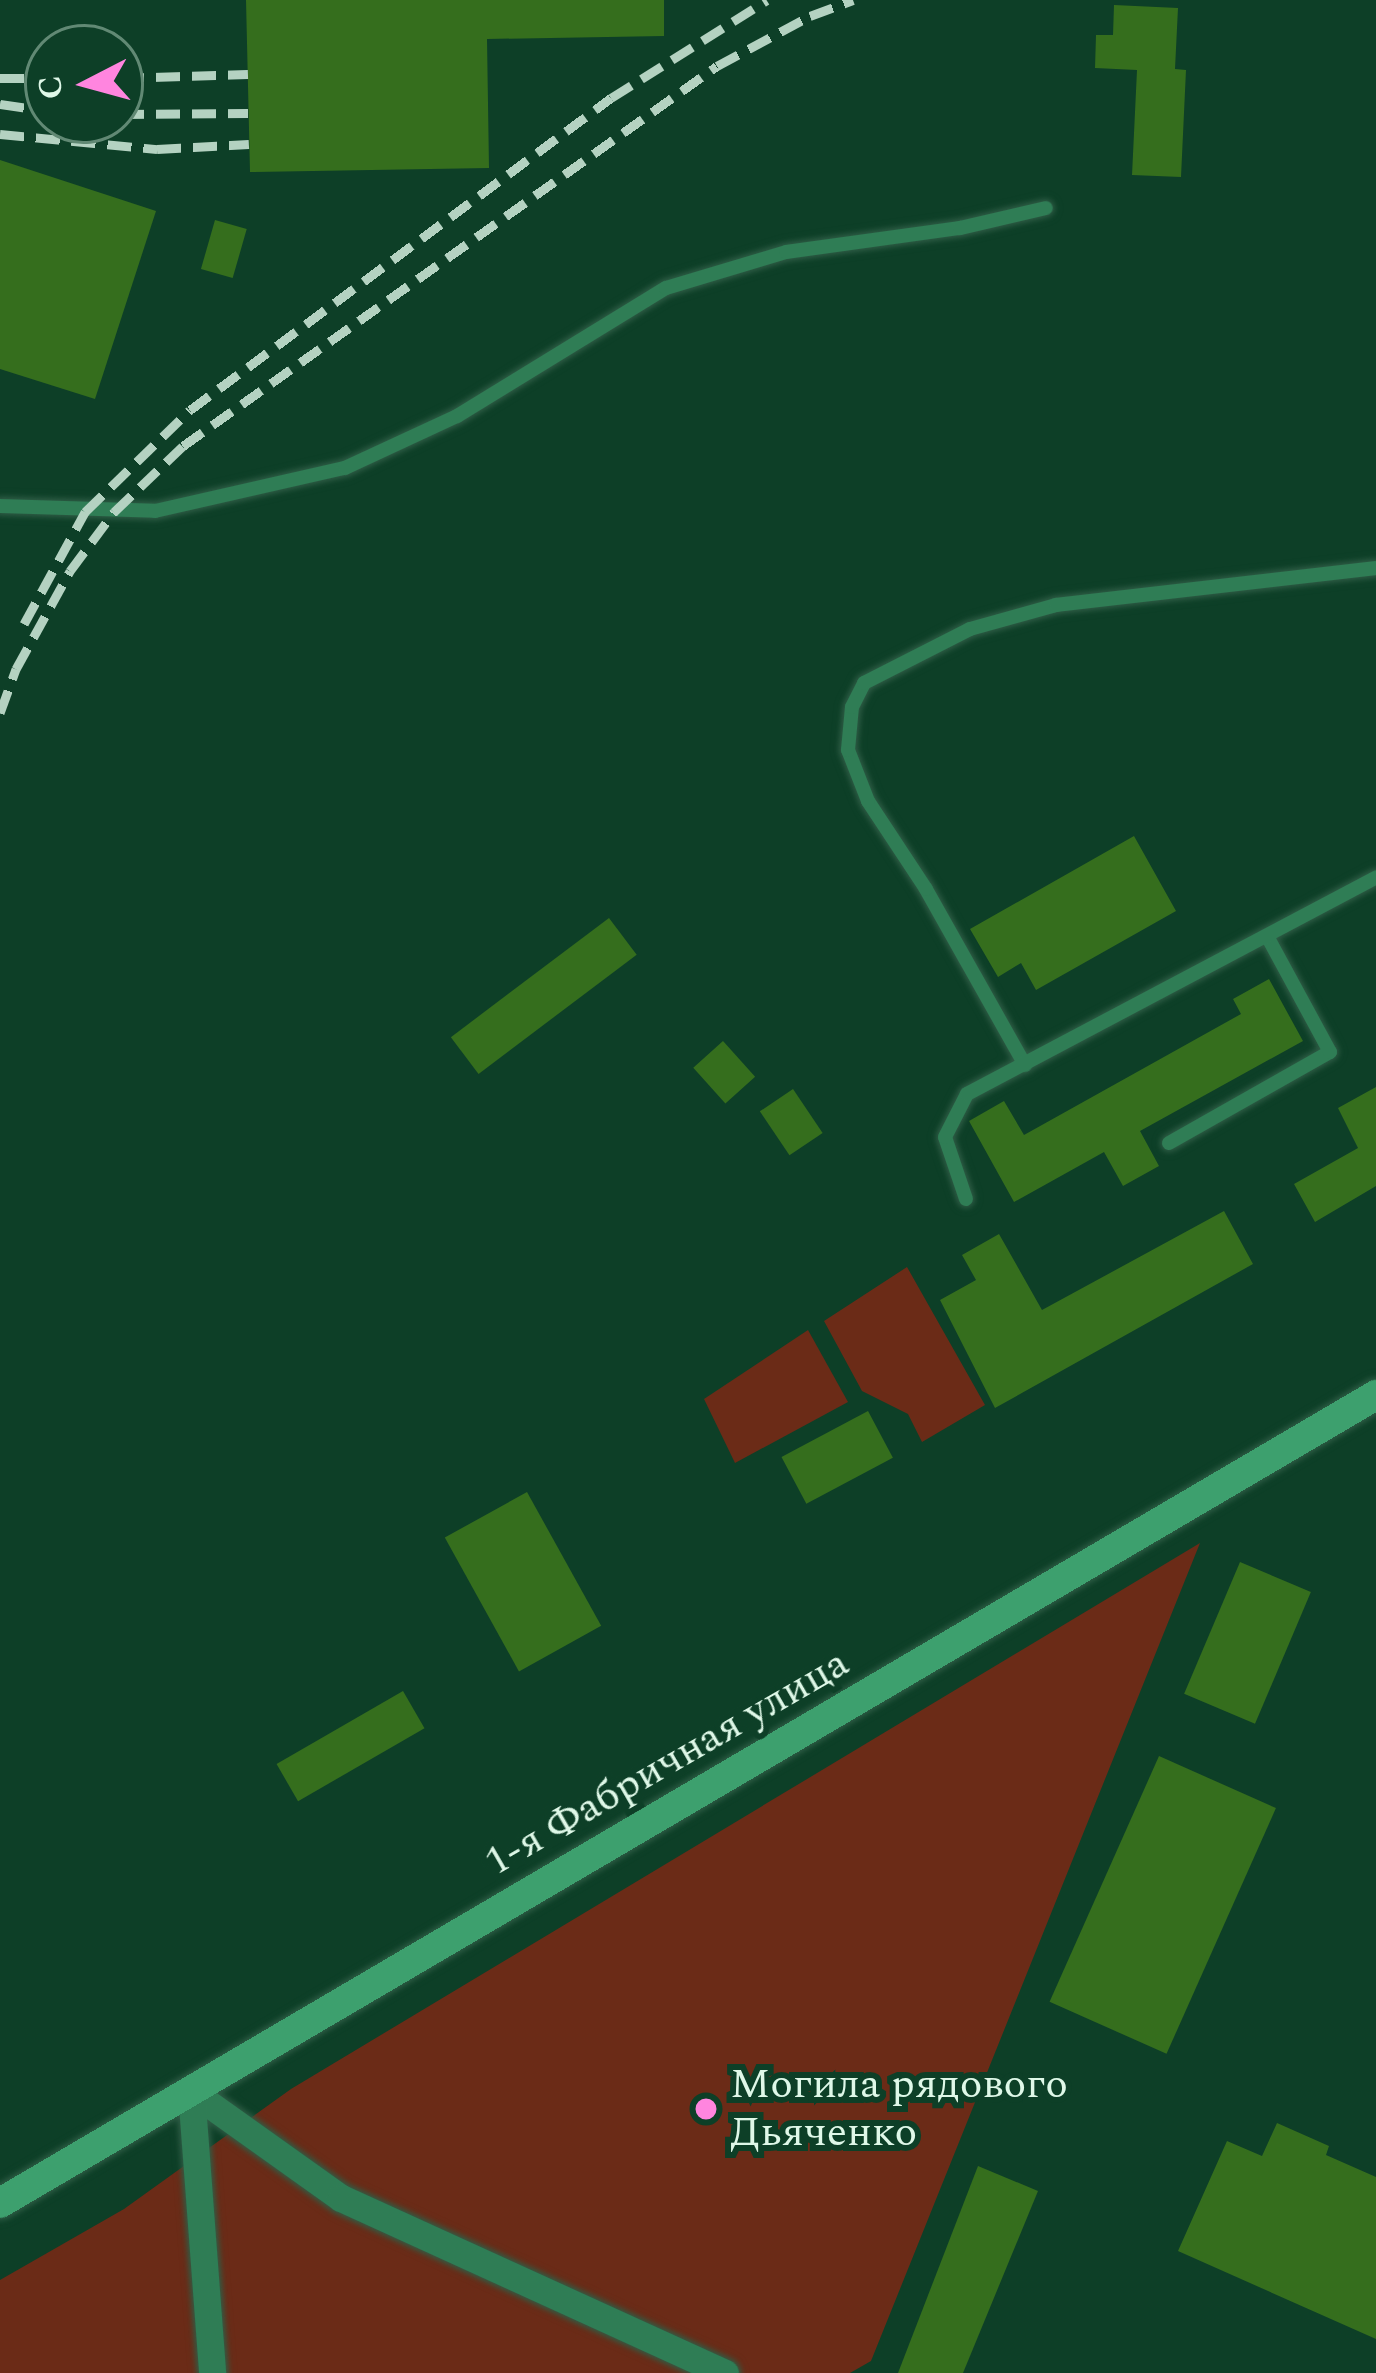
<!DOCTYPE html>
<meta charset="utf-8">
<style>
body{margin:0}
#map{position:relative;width:1376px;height:2373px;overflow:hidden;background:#0d3f27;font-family:Spectral,serif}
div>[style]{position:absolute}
.green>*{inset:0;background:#6b2b17}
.building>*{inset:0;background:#356e1d;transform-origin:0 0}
.roads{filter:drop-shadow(0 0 3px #2f5d46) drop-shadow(0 0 3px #2f5d46)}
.lane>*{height:14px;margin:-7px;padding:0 7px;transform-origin:7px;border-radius:7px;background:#2f7d55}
.street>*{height:27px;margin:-13.5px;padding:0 13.5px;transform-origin:13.5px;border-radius:13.5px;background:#2f7d55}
.secondary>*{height:30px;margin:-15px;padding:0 15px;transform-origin:15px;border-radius:15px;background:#3da06e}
.rail>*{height:9px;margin-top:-4.5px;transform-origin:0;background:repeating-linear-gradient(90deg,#b4d2c1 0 24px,transparent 0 36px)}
.dots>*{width:33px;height:33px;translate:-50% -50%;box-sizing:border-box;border:6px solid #0d3f27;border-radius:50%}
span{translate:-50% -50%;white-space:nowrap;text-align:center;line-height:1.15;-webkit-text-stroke:12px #0d3f27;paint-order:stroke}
.street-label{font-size:42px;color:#dff8e8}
.poi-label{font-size:42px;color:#dff8e8}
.left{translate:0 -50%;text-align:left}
.north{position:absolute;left:24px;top:24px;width:120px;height:120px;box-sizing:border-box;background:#0d3f27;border:3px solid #618974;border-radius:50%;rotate:264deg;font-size:33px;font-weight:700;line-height:48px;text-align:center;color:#dff8e8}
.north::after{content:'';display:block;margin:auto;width:42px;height:54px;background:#ff85df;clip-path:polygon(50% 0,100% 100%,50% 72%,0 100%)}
</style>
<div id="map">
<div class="green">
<div style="clip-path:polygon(907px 1267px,985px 1405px,922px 1442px,908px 1414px,862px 1391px,824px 1321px)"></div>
<div style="clip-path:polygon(808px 1330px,848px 1402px,735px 1463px,704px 1399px)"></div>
<div style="clip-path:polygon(1200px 1543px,871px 2361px,850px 2373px,0 2373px,0 2280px,124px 2209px,291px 2089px)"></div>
</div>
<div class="building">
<div style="clip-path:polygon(246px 0,664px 0,664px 36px,487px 39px,489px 168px,250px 172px)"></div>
<div style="clip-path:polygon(1114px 5px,1178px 8px,1175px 69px,1186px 70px,1181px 177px,1132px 175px,1137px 70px,1095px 68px,1096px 35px,1113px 35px)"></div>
<div style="clip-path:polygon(0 160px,156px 211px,95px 399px,0 369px)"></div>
<div style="left:215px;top:220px;width:33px;height:51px;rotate:16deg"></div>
<div style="clip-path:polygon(1134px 836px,1176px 911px,1036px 990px,1021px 963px,998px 977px,970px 929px)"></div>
<div style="left:609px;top:918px;width:46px;height:198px;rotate:53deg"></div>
<div style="clip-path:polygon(1269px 979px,1303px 1041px,1140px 1131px,1159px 1166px,1123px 1186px,1104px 1152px,1014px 1202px,969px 1121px,1004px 1101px,1024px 1135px,1241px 1014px,1233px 999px)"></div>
<div style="left:723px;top:1041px;width:48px;height:40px;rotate:48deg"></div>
<div style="clip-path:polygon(1376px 1087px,1376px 1186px,1315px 1222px,1294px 1184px,1358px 1148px,1338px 1108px)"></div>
<div style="left:793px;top:1089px;width:53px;height:40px;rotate:56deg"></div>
<div style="clip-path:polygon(1224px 1211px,1253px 1264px,995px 1408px,940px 1300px,976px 1280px,962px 1255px,999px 1234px,1042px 1310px)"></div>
<div style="left:868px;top:1411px;width:53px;height:98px;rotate:62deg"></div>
<div style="left:527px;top:1492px;width:153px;height:94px;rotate:61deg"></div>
<div style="left:1240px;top:1562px;width:77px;height:143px;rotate:23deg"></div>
<div style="left:403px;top:1691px;width:43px;height:146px;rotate:60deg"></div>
<div style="left:1159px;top:1756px;width:128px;height:269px;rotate:24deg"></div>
<div style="clip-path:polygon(1277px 2123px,1329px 2146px,1326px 2155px,1376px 2177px,1376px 2339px,1178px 2251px,1227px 2141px,1262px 2156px)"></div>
<div style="clip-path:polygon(978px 2166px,1038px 2191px,963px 2373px,898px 2373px)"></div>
</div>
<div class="roads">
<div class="lane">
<div style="left:0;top:506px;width:155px;rotate:1.8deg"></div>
<div style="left:155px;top:511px;width:195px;rotate:-12.8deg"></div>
<div style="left:345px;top:468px;width:123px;rotate:-24.9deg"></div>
<div style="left:457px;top:416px;width:245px;rotate:-31.5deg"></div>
<div style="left:666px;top:288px;width:125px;rotate:-16.7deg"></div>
<div style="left:786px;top:252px;width:176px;rotate:-7.9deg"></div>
<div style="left:960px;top:228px;width:88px;rotate:-13.1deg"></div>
<div style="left:1025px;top:1065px;width:202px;rotate:-119.4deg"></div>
<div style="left:926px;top:889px;width:105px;rotate:-123.4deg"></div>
<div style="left:868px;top:801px;width:55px;rotate:-111.4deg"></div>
<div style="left:848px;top:750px;width:43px;rotate:-84.7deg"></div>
<div style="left:852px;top:707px;width:27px;rotate:-63deg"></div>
<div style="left:864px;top:683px;width:119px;rotate:-27deg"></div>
<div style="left:970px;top:629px;width:89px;rotate:-15.6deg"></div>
<div style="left:1056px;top:605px;width:322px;rotate:-6.6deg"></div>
<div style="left:1169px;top:1143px;width:185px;rotate:-29.5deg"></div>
<div style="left:1330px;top:1052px;width:130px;rotate:-118.5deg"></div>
<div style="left:966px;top:1199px;width:65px;rotate:-108.7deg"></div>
<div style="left:945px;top:1137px;width:48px;rotate:-62.9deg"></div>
<div style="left:967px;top:1094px;width:463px;rotate:-27.9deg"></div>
</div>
<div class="street">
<div style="left:191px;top:2091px;width:184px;rotate:35.5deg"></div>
<div style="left:341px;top:2198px;width:422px;rotate:24.5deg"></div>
<div style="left:191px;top:2091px;width:283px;rotate:85.7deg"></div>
</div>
<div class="secondary">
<div style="left:0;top:2203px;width:1596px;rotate:-30.42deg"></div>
</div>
</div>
<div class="rail">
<div style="left:0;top:78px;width:48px"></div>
<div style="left:120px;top:78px;width:128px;rotate:-1.8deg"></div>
<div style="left:0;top:104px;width:49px;rotate:8.3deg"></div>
<div style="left:120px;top:114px;width:128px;rotate:-0.4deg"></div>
<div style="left:0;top:134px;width:158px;rotate:5.5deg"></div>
<div style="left:157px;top:149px;width:92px;rotate:-3.1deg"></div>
<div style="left:24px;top:624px;width:128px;rotate:-61.4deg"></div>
<div style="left:85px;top:512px;width:146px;rotate:-44.2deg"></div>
<div style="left:190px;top:410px;width:524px;rotate:-36.54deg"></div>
<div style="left:611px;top:98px;width:184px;rotate:-32.1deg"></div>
<div style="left:0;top:713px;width:47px;rotate:-70deg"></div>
<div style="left:16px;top:669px;width:112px;rotate:-61.1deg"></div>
<div style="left:70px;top:571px;width:74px;rotate:-53.3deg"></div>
<div style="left:114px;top:512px;width:95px;rotate:-43.7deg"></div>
<div style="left:183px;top:446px;width:655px;rotate:-35.44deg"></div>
<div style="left:717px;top:66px;width:106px;rotate:-28.3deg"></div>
<div style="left:810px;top:16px;width:46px;rotate:-20.4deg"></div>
</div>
<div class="dots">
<div style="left:706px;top:2109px;background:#ff85df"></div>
</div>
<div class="street-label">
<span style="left:667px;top:1763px;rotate:-30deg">1-я Фабричная улица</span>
</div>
<div class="poi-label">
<span class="left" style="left:730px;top:2109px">Могила рядового<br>Дьяченко</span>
</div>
<div class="north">С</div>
</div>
